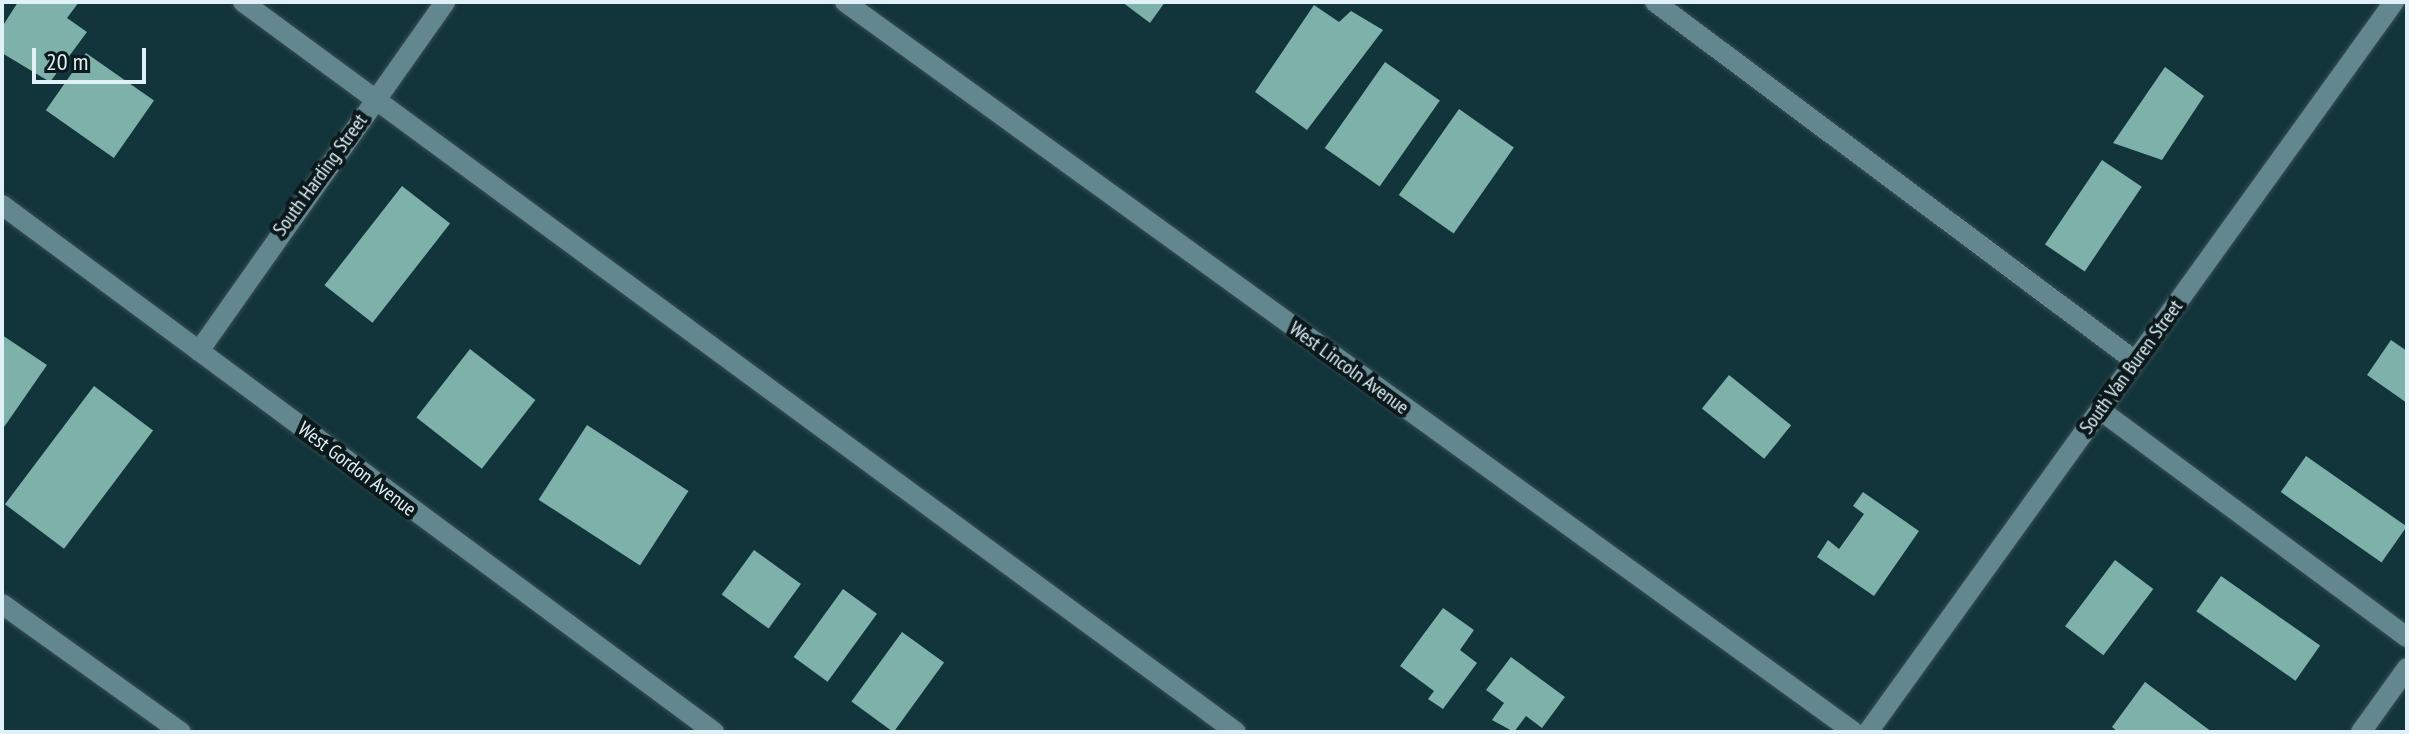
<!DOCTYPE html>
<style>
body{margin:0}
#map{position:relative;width:2409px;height:734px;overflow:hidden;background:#12343b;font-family:"PT Sans Narrow",sans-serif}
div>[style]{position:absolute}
.building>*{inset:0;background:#7db1aa;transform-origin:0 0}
.roads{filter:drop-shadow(0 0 2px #374e53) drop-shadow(0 0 2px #374e53)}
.service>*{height:20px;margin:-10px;padding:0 10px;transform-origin:10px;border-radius:10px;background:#63878e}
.minor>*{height:20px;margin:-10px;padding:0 10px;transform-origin:10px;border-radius:10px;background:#63878e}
.tertiary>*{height:20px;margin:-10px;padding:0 10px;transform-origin:10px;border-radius:10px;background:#63878e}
span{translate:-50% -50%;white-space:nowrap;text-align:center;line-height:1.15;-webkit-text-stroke:8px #0b191c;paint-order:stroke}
.street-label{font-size:20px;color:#dff1f6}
.frame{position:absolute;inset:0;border:4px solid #dff1f6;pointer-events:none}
.scale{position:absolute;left:32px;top:48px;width:114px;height:36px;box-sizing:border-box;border:4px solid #dff1f6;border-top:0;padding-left:10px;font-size:24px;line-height:28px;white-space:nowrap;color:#dff1f6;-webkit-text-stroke:6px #0b191c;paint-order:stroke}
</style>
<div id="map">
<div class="building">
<div style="clip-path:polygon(18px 2px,79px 2px,67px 18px,87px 32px,50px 82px,2px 53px,2px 27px)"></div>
<div style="clip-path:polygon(1122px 2px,1165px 2px,1150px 23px)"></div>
<div style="clip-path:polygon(1314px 5px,1339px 22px,1351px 11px,1383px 30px,1307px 130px,1255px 92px)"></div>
<div style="left:86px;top:53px;width:83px;height:70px;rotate:35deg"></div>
<div style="left:1385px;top:62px;width:67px;height:105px;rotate:35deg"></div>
<div style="clip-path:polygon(2165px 67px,2204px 96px,2162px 160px,2113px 143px)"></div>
<div style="left:1459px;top:109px;width:67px;height:105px;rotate:35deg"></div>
<div style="left:2102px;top:160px;width:48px;height:102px;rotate:34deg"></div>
<div style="left:402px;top:186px;width:61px;height:126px;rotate:38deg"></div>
<div style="clip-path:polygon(2px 335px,47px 365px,2px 430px)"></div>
<div style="clip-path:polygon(2391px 340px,2407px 351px,2407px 403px,2367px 375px)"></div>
<div style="left:470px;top:349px;width:83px;height:87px;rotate:38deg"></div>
<div style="left:1729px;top:375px;width:80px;height:43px;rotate:39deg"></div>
<div style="left:94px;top:386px;width:74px;height:148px;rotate:37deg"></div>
<div style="left:587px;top:425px;width:121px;height:89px;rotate:33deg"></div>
<div style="left:2306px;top:456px;width:123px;height:44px;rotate:35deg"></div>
<div style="clip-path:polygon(1863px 492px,1919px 531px,1874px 596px,1817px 557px,1828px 540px,1839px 549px,1864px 514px,1853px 506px)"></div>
<div style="left:754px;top:550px;width:58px;height:55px;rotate:36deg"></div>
<div style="left:2115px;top:560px;width:48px;height:83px;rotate:37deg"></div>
<div style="left:2221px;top:576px;width:121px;height:43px;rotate:35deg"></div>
<div style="left:843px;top:589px;width:42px;height:84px;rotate:36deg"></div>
<div style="clip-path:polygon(1443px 608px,1474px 630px,1460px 650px,1477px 663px,1443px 709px,1428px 699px,1434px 691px,1400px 666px)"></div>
<div style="left:902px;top:632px;width:52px;height:86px;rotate:36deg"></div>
<div style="clip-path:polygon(1511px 657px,1565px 697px,1542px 728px,1526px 716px,1514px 732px,1492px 720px,1504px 703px,1486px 690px)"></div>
<div style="clip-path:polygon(2145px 682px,2212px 732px,2118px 732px,2112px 727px)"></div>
</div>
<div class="roads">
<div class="service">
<div style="left:243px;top:2px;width:1232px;rotate:36.32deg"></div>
<div style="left:1655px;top:2px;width:599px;rotate:36.79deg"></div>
<div style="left:2100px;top:410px;width:382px;rotate:36.5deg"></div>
<div style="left:2px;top:604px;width:220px;rotate:35.6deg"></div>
<div style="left:2361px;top:732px;width:79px;rotate:-54.3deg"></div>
</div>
<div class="minor">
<div style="left:845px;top:2px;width:1245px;rotate:35.89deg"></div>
<div style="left:199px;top:351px;width:427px;rotate:-54.8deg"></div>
<div style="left:1868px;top:732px;width:900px;rotate:-54.23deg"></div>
</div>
<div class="tertiary">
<div style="left:2px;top:205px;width:886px;rotate:36.51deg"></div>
</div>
</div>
<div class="street-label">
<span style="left:320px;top:175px;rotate:-54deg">South Harding Street</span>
<span style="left:2131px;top:367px;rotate:-54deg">South Van Buren Street</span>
<span style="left:1349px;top:368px;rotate:36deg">West Lincoln Avenue</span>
<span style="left:357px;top:469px;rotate:37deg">West Gordon Avenue</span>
</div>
<div class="frame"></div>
<div class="scale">20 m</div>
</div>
